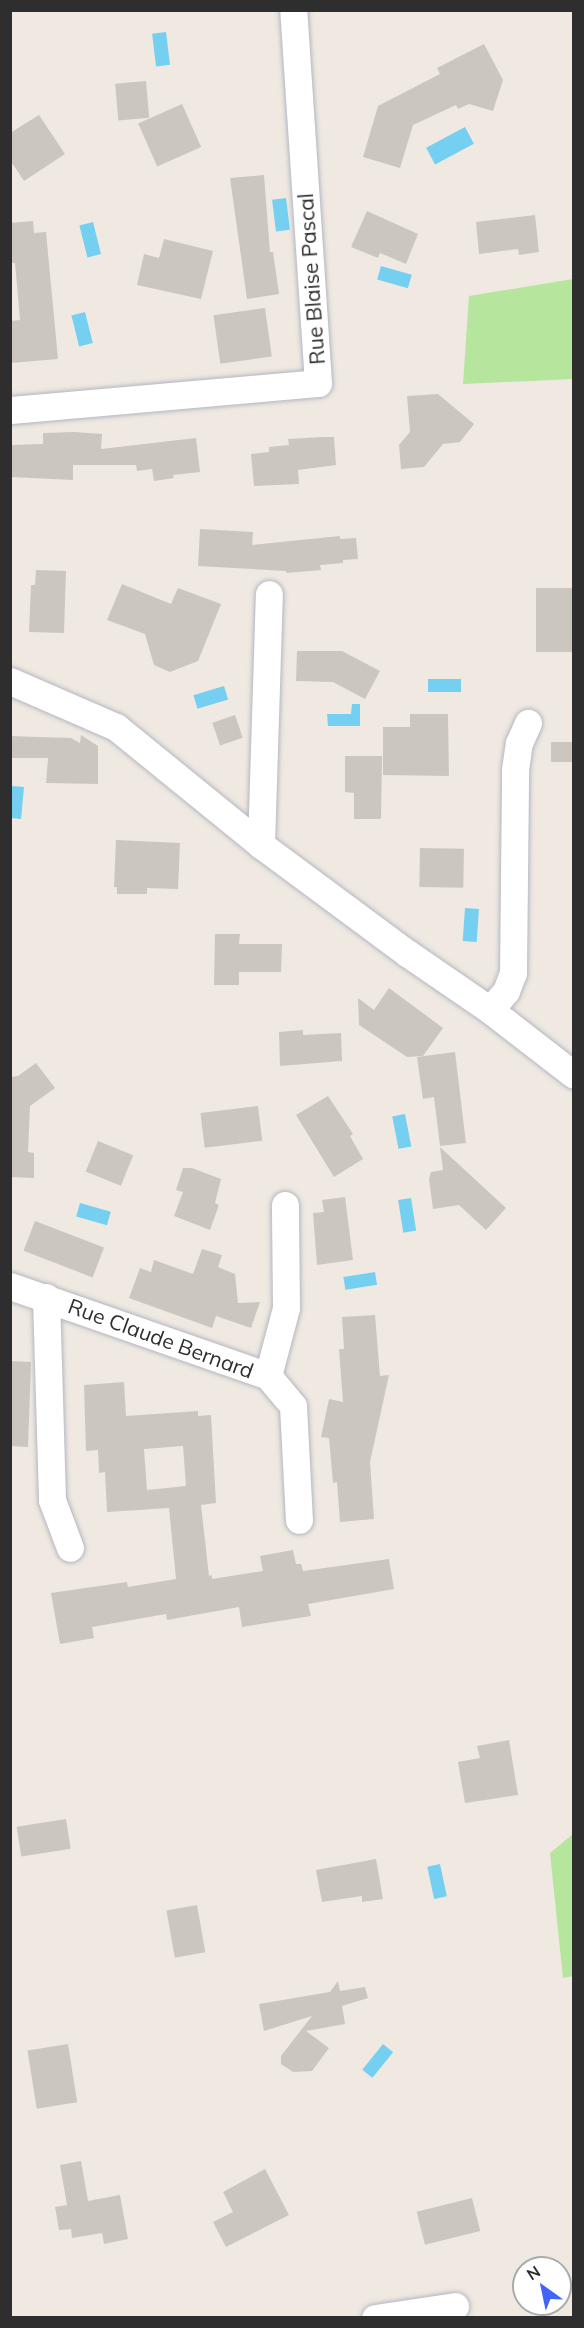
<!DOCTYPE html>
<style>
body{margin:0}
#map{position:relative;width:584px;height:2328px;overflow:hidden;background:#efe9e1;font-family:Mulish,sans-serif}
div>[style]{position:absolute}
.green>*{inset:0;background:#b6e59e}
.water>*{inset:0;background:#75cff0;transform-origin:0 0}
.building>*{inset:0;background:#cbc7bf;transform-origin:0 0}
.roads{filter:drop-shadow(0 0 2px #b4b7c1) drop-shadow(0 0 2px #b4b7c1)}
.minor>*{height:27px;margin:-13.5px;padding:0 13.5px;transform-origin:13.5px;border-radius:13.5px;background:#fff}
span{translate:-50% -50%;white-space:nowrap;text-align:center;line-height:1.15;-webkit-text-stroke:6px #fff;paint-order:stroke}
.street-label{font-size:21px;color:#2e2e2e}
.frame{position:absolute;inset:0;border:12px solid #2e2e2e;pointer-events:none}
.north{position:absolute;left:512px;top:2256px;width:60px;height:60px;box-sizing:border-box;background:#fff;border:2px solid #ababab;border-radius:50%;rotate:327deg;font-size:16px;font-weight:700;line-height:24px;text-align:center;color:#2e2e2e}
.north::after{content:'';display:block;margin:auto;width:21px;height:27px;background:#4264fb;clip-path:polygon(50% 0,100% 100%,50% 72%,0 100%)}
</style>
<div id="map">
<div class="green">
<div style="clip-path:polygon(573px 279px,573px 379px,463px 384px,469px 296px)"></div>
<div style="clip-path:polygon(573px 1834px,573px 1976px,563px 1978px,550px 1853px)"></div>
</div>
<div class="water">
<div style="left:166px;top:32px;width:33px;height:14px;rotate:83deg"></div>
<div style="left:465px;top:127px;width:19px;height:44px;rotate:62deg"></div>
<div style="left:286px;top:198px;width:32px;height:14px;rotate:83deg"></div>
<div style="left:93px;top:222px;width:33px;height:14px;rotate:76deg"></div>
<div style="left:381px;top:266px;width:32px;height:14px;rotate:16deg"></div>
<div style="left:85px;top:312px;width:32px;height:14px;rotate:76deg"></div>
<div style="left:461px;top:679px;width:13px;height:33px;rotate:90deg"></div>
<div style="left:224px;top:686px;width:14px;height:32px;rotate:73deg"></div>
<div style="clip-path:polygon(352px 704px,360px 704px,360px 726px,328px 726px,327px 714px,351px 714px)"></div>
<div style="clip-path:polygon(11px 786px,24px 787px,21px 819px,11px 818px)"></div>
<div style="left:465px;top:908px;width:14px;height:33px;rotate:4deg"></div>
<div style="left:405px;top:1114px;width:33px;height:13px;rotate:79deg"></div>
<div style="left:411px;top:1198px;width:33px;height:13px;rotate:81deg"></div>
<div style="left:80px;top:1203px;width:32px;height:14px;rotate:16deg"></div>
<div style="left:375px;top:1272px;width:13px;height:32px;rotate:81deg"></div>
<div style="left:440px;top:1864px;width:33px;height:13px;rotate:78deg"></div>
<div style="left:383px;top:2044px;width:13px;height:33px;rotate:39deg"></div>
</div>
<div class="building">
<div style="clip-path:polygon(484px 44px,503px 80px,493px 111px,469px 104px,458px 109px,456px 105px,413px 125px,400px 168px,363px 157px,378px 106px,440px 74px,437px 68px)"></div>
<div style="left:146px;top:81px;width:37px;height:31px;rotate:85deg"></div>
<div style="left:182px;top:104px;width:47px;height:48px;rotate:66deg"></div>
<div style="clip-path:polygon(39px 115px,65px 154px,24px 181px,10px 160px,10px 133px)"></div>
<div style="clip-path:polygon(264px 175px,270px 252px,273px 252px,279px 294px,247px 299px,230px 178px)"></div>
<div style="clip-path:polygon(367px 211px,418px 234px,406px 264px,380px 253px,378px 258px,351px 247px)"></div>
<div style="clip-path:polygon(535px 215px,539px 252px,519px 255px,518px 249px,479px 254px,476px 222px)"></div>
<div style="clip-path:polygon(33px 221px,34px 233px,46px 232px,58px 359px,10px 363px,10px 321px,20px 320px,15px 263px,10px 263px,10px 223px)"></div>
<div style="clip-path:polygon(164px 239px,213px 251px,201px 299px,137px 285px,144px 254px,159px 258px)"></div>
<div style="left:265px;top:308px;width:49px;height:52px;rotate:82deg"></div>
<div style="clip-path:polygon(438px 394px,474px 424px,460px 442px,443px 444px,424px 467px,401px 469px,399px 445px,410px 432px,407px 396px)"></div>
<div style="clip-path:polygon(74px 432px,102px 434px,101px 449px,196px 438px,200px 472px,173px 475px,174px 478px,154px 481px,152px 469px,137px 471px,136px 465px,73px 465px,73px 480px,10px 477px,10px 445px,43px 444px,43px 433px)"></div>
<div style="clip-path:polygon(323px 437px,334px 437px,336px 465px,298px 470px,299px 484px,254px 486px,251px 454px,269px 452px,269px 447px,289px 445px,288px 439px)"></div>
<div style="clip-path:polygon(200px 529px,253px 532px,252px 545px,340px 536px,340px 539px,356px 538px,358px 559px,343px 560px,343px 563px,320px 565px,321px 570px,286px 573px,286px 571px,198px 566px)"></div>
<div style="clip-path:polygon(36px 570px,66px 571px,64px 633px,29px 632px,31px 585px,35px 585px)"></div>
<div style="clip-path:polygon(122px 584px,171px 604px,178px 588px,221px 604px,198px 661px,170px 672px,154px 665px,145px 634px,107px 620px)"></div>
<div style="left:573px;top:588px;width:64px;height:37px;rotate:90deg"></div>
<div style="clip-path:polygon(297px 651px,342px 651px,380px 671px,365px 699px,333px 682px,296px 681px)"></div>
<div style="clip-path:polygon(410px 714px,448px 714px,449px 776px,383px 775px,383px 727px,410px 727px)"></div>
<div style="left:235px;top:715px;width:24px;height:24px;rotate:71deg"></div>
<div style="clip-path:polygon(81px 735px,98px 746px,98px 784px,46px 783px,48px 758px,10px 758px,10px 736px,71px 738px,80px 743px)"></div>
<div style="left:551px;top:742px;width:22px;height:20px"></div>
<div style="clip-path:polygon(345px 756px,382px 756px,381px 819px,354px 819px,354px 793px,345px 792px)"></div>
<div style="clip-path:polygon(116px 840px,180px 843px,178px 889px,147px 888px,147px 894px,117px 894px,117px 887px,114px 887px)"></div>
<div style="left:420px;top:848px;width:44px;height:39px;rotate:1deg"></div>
<div style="clip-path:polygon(215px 934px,240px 934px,239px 944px,282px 944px,281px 972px,239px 972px,239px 985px,214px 985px)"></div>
<div style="clip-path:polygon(389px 988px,443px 1028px,423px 1056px,407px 1057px,359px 1025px,358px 998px,374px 1010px)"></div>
<div style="clip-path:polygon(303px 1030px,303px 1035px,341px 1033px,342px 1061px,280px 1066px,279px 1032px)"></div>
<div style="clip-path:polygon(455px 1052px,466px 1143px,440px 1146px,434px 1097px,423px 1099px,417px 1057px)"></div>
<div style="clip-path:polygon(36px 1063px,55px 1088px,30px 1106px,28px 1152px,34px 1153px,34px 1178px,10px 1177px,10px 1077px,18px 1076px)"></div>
<div style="clip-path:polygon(328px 1096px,353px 1134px,350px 1136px,363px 1159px,334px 1177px,296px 1115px)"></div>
<div style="left:258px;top:1106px;width:35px;height:58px;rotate:83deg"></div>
<div style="left:98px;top:1141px;width:38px;height:33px;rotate:22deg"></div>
<div style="clip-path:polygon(440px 1147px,506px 1208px,486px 1230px,459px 1205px,433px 1209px,429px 1179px,431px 1172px,443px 1170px)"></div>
<div style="clip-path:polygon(183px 1168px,192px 1168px,221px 1179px,215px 1203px,219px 1205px,210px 1230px,174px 1216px,183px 1192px,176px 1190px)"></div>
<div style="clip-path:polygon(345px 1197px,353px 1260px,317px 1265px,313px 1213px,324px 1212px,322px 1200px)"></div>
<div style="left:35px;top:1221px;width:74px;height:32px;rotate:21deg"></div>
<div style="clip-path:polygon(202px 1249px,222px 1255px,218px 1267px,235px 1274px,238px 1303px,260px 1302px,251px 1328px,216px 1316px,212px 1328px,129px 1298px,140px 1268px,151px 1272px,154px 1260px,193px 1274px)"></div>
<div style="clip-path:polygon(375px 1315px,380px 1376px,389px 1375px,370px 1462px,374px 1519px,340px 1522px,337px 1482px,333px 1483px,329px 1438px,321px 1437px,329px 1399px,343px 1402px,339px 1349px,344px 1349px,342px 1317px)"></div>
<div style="clip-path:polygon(10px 1361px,31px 1362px,28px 1447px,10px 1446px)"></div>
<div style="clip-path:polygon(evenodd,124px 1382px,126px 1416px,198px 1411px,198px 1416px,211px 1415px,216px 1503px,201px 1505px,209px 1576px,212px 1575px,212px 1579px,263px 1571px,260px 1556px,293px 1550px,296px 1564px,301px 1564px,303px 1571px,389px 1559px,394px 1589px,308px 1604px,311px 1616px,242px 1627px,239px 1607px,167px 1620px,166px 1614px,92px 1627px,94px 1638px,60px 1644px,51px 1593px,127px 1582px,128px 1587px,176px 1579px,169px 1508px,107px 1512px,105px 1472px,99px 1473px,98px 1450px,86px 1451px,84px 1385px,124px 1382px,183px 1446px,186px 1486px,147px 1490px,144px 1449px,183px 1446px)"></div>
<div style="clip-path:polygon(509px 1740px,518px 1795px,465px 1803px,458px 1762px,480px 1758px,477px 1746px)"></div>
<div style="left:66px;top:1819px;width:30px;height:50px;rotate:81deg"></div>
<div style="clip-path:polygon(376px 1859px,383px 1899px,362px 1902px,362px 1896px,322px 1902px,316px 1870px)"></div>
<div style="left:197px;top:1905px;width:48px;height:31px;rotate:80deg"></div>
<div style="clip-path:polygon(338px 1981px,340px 1991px,365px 1987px,368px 1998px,342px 2006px,345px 2024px,306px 2031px,329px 2048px,312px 2071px,293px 2072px,281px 2064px,281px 2056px,312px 2016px,264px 2031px,259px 2004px,330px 1992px)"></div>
<div style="left:68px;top:2044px;width:59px;height:41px;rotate:81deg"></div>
<div style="clip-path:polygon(81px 2161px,88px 2201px,120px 2195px,128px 2239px,104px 2244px,102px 2233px,72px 2238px,71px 2229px,59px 2230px,55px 2207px,67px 2205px,60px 2165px)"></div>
<div style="clip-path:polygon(265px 2169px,289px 2215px,226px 2247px,213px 2222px,233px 2212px,223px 2192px)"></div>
<div style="left:472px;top:2198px;width:34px;height:57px;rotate:76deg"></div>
</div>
<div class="roads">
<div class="minor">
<div style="left:10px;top:410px;width:309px;rotate:-5deg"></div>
<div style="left:318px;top:383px;width:374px;rotate:-93.8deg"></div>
<div style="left:10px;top:681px;width:116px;rotate:23.5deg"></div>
<div style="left:116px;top:727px;width:187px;rotate:39.1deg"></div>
<div style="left:261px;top:845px;width:182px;rotate:36.5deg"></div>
<div style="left:407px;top:953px;width:101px;rotate:34.5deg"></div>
<div style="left:490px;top:1010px;width:106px;rotate:37.7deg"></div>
<div style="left:261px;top:845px;width:251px;rotate:-88.2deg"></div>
<div style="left:490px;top:1010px;width:25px;rotate:-50deg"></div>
<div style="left:506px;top:991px;width:19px;rotate:-69deg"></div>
<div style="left:513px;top:973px;width:203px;rotate:-89.4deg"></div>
<div style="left:515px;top:770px;width:27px;rotate:-82deg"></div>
<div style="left:519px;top:743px;width:22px;rotate:-66deg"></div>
<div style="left:10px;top:1286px;width:273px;rotate:19.2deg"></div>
<div style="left:268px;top:1376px;width:39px;rotate:50deg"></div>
<div style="left:293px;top:1406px;width:114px;rotate:87deg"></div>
<div style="left:46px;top:1297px;width:203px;rotate:88.3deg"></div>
<div style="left:52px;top:1500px;width:51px;rotate:69.4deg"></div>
<div style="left:268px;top:1376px;width:70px;rotate:-75.2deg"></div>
<div style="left:286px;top:1308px;width:103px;rotate:-90.6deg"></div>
<div style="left:375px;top:2318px;width:81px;rotate:-8.5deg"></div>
</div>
</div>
<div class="street-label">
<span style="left:311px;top:279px;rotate:-94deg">Rue Blaise Pascal</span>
<span style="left:161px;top:1338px;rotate:20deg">Rue Claude Bernard</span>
</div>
<div class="frame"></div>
<div class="north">N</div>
</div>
